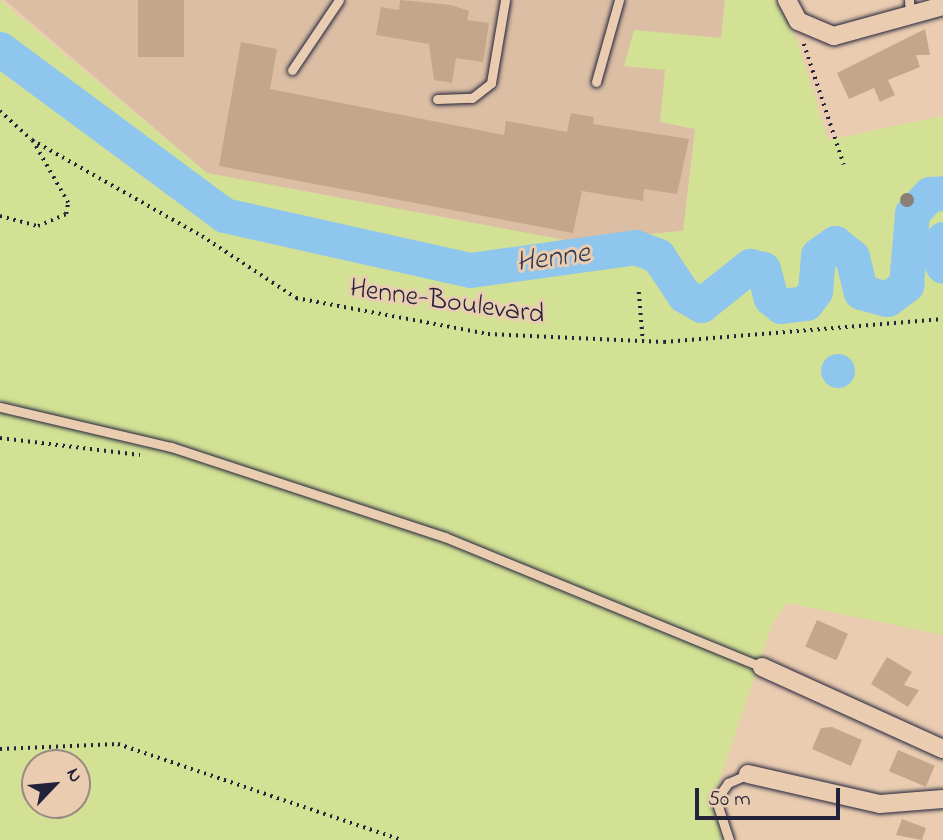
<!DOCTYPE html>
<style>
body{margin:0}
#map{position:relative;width:943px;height:840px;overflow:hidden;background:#eacdb1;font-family:"Indie Flower",sans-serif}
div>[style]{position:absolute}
.built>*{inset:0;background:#dbbea4}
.green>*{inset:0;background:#d3e195}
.water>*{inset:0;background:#8ec6ed}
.round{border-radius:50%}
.river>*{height:35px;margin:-17.5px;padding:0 17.5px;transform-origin:17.5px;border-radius:17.5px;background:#8ec6ed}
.building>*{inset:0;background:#c4a68b;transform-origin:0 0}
.path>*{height:3.5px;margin-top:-1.75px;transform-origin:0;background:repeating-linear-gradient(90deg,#22223b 0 2px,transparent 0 7px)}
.roads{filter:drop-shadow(0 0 2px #22223b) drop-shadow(0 0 2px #22223b)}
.service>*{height:9px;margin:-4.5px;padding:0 4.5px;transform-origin:4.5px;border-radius:4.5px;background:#eacdb1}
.minor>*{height:18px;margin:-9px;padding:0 9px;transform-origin:9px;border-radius:9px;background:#eacdb1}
.trees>*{width:14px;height:14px;margin:-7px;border-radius:50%;background:#8b7f77}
span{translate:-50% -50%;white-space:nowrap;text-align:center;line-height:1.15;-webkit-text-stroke:6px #eacdb1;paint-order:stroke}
.street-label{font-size:28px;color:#22223b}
.water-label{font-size:30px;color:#323b56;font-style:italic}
.north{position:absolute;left:21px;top:749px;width:70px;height:70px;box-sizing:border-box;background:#eacdb1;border:2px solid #9a8982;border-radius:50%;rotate:64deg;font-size:19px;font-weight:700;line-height:28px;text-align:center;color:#22223b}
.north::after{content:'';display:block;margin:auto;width:24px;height:32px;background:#22223b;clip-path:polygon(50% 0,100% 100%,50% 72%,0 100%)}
.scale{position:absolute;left:695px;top:788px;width:145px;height:32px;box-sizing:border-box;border:4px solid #22223b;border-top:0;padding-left:9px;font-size:21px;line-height:24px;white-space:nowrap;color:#22223b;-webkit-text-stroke:5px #eacdb1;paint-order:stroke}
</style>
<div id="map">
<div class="built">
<div style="clip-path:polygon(5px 0,731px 0,683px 231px,570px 241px,207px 173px)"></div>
</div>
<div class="green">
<div style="clip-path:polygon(evenodd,0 0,207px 173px,570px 241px,683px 231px,695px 129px,660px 122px,665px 70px,624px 66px,634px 30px,721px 38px,725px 0,775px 0,797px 40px,828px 140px,943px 116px,943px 635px,787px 603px,772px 624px,711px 805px,729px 840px,0 840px,0 0,35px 763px,77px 763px,77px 805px,35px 805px,35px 763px)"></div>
</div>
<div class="water">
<div class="round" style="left:821px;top:354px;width:34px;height:34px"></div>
</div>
<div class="river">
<div style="left:0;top:49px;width:279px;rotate:36.5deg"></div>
<div style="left:224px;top:215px;width:252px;rotate:12.6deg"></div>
<div style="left:470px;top:270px;width:167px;rotate:-7.9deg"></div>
<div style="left:635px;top:247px;width:25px;rotate:21deg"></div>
<div style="left:658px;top:256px;width:47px;rotate:56.3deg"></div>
<div style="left:684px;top:295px;width:20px;rotate:30deg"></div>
<div style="left:701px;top:305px;width:63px;rotate:-38.5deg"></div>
<div style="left:750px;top:266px;width:13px;rotate:13deg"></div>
<div style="left:763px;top:269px;width:30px;rotate:75deg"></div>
<div style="left:771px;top:298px;width:13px;rotate:39deg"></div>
<div style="left:781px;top:306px;width:25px;rotate:-7deg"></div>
<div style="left:806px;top:303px;width:15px;rotate:-53deg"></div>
<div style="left:815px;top:291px;width:36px;rotate:-85deg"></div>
<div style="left:818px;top:255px;width:21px;rotate:-35deg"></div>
<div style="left:835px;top:243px;width:22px;rotate:39deg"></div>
<div style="left:852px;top:257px;width:36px;rotate:76deg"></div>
<div style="left:861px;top:292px;width:27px;rotate:15deg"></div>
<div style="left:887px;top:299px;width:24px;rotate:-36deg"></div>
<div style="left:906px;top:285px;width:72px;rotate:-85.2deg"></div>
<div style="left:912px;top:213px;width:26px;rotate:-47deg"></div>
<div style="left:930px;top:194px;width:13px;rotate:-4deg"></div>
<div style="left:943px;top:239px;width:14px;rotate:115deg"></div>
<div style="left:937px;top:252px;width:15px;rotate:67deg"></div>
</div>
<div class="building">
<div style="left:138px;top:0;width:46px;height:57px"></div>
<div style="clip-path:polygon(400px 0,451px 5px,469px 11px,467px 20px,489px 23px,483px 62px,456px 58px,452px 83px,434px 80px,429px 44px,376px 35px,381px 7px,399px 10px)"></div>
<div style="clip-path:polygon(925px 29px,930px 55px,916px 55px,920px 67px,888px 80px,895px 95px,880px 102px,874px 88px,849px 99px,837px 73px)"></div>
<div style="clip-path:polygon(241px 42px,277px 49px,270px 89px,504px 135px,506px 121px,567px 132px,571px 113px,594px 117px,593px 124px,689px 139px,677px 194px,644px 189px,643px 201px,582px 191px,573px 233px,219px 166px)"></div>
<div style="left:817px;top:620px;width:34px;height:29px;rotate:24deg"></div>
<div style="clip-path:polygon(887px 657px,912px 672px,904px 685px,919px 690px,908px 707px,871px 684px)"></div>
<div style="clip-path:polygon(832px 727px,862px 740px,851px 766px,812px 749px,821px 728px)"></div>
<div style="left:898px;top:750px;width:40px;height:23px;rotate:23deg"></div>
<div style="clip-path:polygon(902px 819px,926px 828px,922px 840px,896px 835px)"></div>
</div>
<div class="path">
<div style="left:804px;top:44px;width:127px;rotate:71.7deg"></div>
<div style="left:0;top:111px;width:43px;rotate:42.2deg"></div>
<div style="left:32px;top:140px;width:195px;rotate:29.5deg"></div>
<div style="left:202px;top:236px;width:113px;rotate:33.4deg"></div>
<div style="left:296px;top:298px;width:195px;rotate:10.6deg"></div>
<div style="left:488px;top:334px;width:176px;rotate:2.6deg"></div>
<div style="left:664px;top:342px;width:280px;rotate:-4.7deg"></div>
<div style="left:0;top:216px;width:39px;rotate:15deg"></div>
<div style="left:38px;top:226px;width:30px;rotate:-23deg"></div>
<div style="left:66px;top:214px;width:11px;rotate:-80deg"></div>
<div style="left:68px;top:203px;width:73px;rotate:-119.7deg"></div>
<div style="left:639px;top:292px;width:49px;rotate:85.3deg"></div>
<div style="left:0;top:438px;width:141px;rotate:6.9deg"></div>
<div style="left:0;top:749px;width:118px;rotate:-2.4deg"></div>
<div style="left:118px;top:744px;width:300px;rotate:18.7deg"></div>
</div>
<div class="roads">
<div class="service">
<div style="left:909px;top:0;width:15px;rotate:86deg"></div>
<div style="left:292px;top:70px;width:84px;rotate:-56.1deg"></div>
<div style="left:596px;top:82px;width:85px;rotate:-74.3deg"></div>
<div style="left:437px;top:99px;width:35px;rotate:-2deg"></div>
<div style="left:472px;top:98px;width:24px;rotate:-38deg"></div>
<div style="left:491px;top:83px;width:84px;rotate:-80.4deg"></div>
<div style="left:0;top:407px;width:176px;rotate:13.2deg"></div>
<div style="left:171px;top:447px;width:288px;rotate:18.2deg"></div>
<div style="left:445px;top:537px;width:343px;rotate:22.3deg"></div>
<div style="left:729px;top:840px;width:42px;rotate:-108deg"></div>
<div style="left:716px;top:800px;width:21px;rotate:-55deg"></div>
<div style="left:728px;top:783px;width:22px;rotate:-24deg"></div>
</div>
<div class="minor">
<div style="left:787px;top:0;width:24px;rotate:62deg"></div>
<div style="left:798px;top:21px;width:39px;rotate:23deg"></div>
<div style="left:834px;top:36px;width:113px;rotate:-15.4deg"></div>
<div style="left:762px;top:667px;width:199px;rotate:24.4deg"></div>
<div style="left:748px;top:774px;width:135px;rotate:12.8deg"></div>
<div style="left:880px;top:804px;width:63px;rotate:-4.5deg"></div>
</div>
</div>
<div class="trees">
<div style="left:907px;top:200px"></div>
</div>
<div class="street-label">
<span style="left:447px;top:303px;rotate:8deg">Henne-Boulevard</span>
</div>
<div class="water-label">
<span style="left:553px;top:259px;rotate:-8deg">Henne</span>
</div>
<div class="north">N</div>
<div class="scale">50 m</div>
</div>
